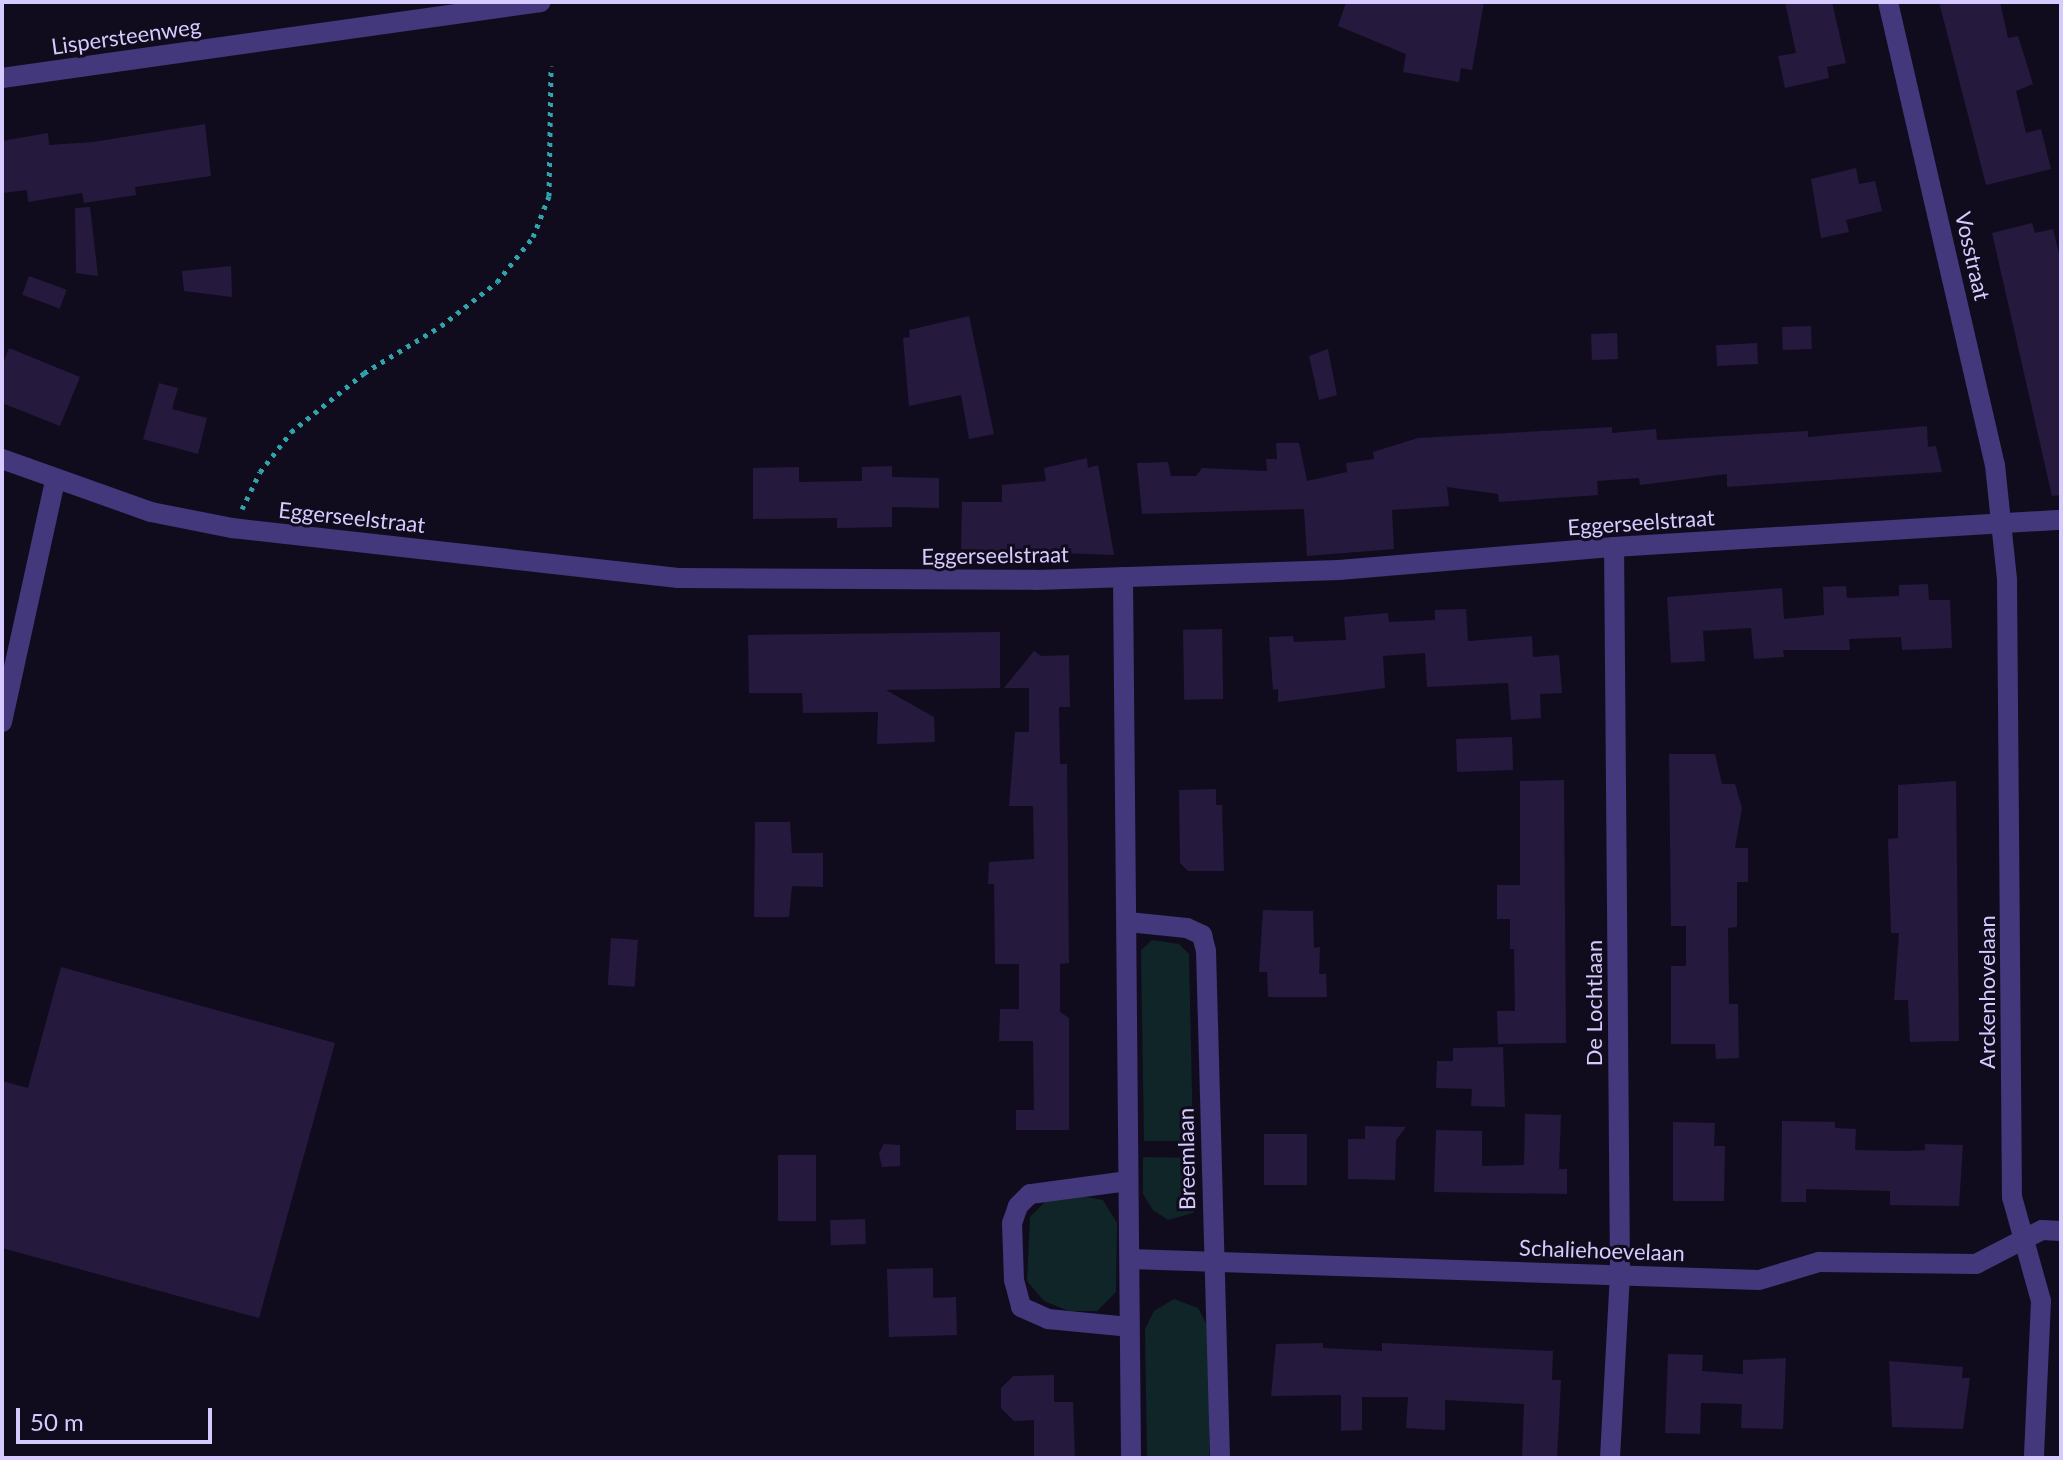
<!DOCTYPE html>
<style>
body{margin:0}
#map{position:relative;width:2063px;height:1460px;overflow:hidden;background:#110c1d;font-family:Lato,sans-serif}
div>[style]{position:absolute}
.green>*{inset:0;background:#0f2527}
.building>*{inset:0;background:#25193e;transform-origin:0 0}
.path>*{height:5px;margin-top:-2.5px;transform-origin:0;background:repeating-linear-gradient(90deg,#30a4ac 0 4px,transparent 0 10px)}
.minor>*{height:20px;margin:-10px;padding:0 10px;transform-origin:10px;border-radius:10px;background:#43387b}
span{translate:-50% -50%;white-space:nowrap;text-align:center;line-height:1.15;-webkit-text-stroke:6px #110c1d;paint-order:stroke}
.street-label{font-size:22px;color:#d6cafe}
.frame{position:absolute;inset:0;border:4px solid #d6cafe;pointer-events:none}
.scale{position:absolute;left:16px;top:1408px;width:196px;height:36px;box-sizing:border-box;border:4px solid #d6cafe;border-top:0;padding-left:10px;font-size:24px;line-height:28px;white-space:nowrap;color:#d6cafe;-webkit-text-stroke:6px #110c1d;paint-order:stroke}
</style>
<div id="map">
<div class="green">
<div style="clip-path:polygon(1152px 940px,1179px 944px,1189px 954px,1193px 1141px,1144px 1141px,1141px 950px)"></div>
<div style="clip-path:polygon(1143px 1157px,1194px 1158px,1198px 1205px,1193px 1213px,1168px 1220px,1153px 1210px,1143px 1194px)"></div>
<div style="clip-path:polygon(1076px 1195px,1103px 1200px,1117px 1223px,1116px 1292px,1097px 1311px,1069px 1311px,1044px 1301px,1027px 1281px,1030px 1217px,1047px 1200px)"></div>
<div style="clip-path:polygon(1174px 1299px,1198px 1308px,1209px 1329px,1209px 1458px,1147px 1458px,1145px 1329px,1154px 1311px)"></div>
</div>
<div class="building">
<div style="clip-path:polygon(1346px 2px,1484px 2px,1472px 70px,1461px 68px,1459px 82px,1403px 72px,1406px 54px,1338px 26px)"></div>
<div style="clip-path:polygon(1785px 2px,1832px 2px,1846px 63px,1827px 67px,1829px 78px,1785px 88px,1778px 56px,1796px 53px)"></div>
<div style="clip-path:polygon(1939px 2px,2000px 2px,2008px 38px,2018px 36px,2033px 84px,2016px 91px,2026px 133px,2041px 129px,2051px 169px,1986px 185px)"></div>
<div style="clip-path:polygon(205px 124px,211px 176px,135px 187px,136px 195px,84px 203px,82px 193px,28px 202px,27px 190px,2px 193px,2px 141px,48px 133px,49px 145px,93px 142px)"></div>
<div style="clip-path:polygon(1856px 168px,1859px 184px,1875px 181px,1882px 211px,1846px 220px,1849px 232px,1821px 238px,1811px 179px)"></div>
<div style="clip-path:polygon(90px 207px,98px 276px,76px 273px,75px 208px)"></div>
<div style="clip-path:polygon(2032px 223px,2035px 233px,2053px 229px,2061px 262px,2061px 495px,2052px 496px,1992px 233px)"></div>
<div style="clip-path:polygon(231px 266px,232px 297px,184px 291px,182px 271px)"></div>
<div style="left:29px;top:276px;width:40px;height:20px;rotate:20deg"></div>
<div style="clip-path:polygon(969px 316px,994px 434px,969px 439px,961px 395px,909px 406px,903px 338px,910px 337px,909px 330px)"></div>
<div style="left:1811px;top:326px;width:23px;height:29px;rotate:88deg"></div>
<div style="left:1617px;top:333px;width:26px;height:26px;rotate:88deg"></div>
<div style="left:1757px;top:343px;width:21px;height:41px;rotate:87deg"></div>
<div style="clip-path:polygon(9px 348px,80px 377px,60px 426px,2px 403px,2px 366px)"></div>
<div style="clip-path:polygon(1328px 349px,1337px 395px,1319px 400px,1309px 356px)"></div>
<div style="clip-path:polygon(159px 383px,178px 388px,172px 409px,207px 418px,198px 454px,143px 439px)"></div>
<div style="clip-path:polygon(1927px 426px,1928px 447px,1936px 446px,1942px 472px,1727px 487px,1727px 474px,1640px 485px,1639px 478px,1597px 481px,1598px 495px,1499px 502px,1498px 494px,1447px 487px,1449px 506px,1392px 510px,1394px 549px,1307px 556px,1304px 509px,1142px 514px,1137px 463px,1168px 462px,1171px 476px,1196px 476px,1202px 468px,1267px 471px,1266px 459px,1277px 459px,1276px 443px,1299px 443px,1307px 481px,1347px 472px,1346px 463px,1374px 459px,1373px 452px,1418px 438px,1612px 427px,1612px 433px,1656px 429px,1657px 440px,1808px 431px,1808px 437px)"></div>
<div style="clip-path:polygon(1087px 458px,1088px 468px,1098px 465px,1114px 555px,961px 549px,962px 502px,1002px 502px,1002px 485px,1046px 481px,1044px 468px)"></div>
<div style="clip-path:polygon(892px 466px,892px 477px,939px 478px,939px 508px,892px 507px,892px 527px,837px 528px,837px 518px,753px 519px,753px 468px,799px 467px,799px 482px,862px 481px,862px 467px)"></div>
<div style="clip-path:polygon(1928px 584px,1929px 600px,1950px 600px,1952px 648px,1902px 650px,1901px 637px,1849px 639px,1850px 650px,1783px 650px,1784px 657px,1754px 659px,1751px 628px,1703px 631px,1705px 661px,1671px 663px,1667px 597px,1782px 588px,1784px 619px,1824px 615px,1823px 587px,1846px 586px,1847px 598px,1899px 596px,1899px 585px)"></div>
<div style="clip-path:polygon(1466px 609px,1468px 641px,1532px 636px,1533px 657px,1559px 655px,1562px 693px,1540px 694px,1541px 718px,1511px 720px,1508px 683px,1427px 687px,1425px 653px,1383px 656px,1385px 688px,1278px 702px,1278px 689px,1273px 690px,1269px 637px,1293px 636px,1294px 642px,1346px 640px,1344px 617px,1388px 613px,1389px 622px,1435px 620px,1435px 610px)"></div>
<div style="left:1222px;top:629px;width:70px;height:39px;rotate:89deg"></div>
<div style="clip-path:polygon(1000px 632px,1000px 688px,886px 690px,934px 717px,935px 742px,877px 744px,878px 712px,803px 713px,802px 693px,749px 693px,748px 635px)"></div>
<div style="clip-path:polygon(1034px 651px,1041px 656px,1069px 655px,1070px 707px,1059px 707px,1060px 764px,1067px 764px,1069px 963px,1060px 964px,1060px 1012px,1069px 1018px,1069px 1130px,1016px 1130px,1016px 1110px,1034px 1110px,1033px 1041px,999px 1041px,1000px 1009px,1019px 1009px,1019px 964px,995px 964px,994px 884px,988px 884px,989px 862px,1034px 859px,1033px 806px,1009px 806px,1015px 732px,1029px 732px,1029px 688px,1004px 688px)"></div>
<div style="left:1512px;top:737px;width:33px;height:56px;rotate:88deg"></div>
<div style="clip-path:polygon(1669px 754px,1715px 754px,1722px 784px,1735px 784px,1742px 808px,1735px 848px,1748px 848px,1748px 882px,1737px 882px,1737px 927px,1728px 928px,1729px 1004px,1738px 1004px,1739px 1058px,1716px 1059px,1715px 1044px,1671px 1044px,1671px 966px,1686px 966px,1686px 926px,1671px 926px)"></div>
<div style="clip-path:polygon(1564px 780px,1566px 1043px,1498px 1044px,1497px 1011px,1515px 1011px,1514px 949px,1510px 949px,1510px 919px,1497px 919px,1497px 885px,1520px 885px,1520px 781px)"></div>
<div style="clip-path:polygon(1956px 781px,1959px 1041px,1910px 1042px,1908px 1000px,1894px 1000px,1899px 933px,1891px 933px,1888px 839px,1898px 838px,1898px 785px)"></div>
<div style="clip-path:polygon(1216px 789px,1216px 805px,1222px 805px,1224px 871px,1188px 871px,1180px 863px,1179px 790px)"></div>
<div style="clip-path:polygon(755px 822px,790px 822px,792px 853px,823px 853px,823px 887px,792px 886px,789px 917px,754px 917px)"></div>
<div style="clip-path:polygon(1263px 910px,1313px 911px,1314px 948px,1320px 947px,1319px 974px,1326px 974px,1327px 997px,1268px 997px,1267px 972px,1259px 972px)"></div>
<div style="left:611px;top:938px;width:27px;height:47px;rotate:4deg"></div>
<div style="clip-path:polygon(61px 967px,335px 1043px,259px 1318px,2px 1248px,2px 1081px,28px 1088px)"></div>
<div style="clip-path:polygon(1503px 1047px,1505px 1107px,1471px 1106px,1472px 1089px,1436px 1088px,1437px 1061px,1453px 1061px,1453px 1048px)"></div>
<div style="clip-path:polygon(1525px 1114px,1561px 1115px,1559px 1169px,1567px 1169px,1567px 1194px,1434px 1192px,1436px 1130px,1482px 1131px,1482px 1166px,1524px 1165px)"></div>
<div style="clip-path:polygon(1782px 1121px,1835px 1122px,1835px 1128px,1856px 1129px,1855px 1150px,1909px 1151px,1925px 1150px,1925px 1144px,1963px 1145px,1959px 1206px,1890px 1205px,1890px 1191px,1806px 1189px,1806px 1202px,1781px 1202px)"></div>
<div style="clip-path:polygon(1673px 1122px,1715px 1123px,1714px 1146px,1725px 1146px,1724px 1201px,1673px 1201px)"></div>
<div style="clip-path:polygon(1365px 1126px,1406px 1127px,1396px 1140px,1395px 1180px,1348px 1179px,1348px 1139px,1365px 1139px)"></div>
<div style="left:1264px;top:1134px;width:43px;height:51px"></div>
<div style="clip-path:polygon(884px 1144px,900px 1145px,900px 1166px,882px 1167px,879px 1153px)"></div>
<div style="left:778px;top:1155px;width:38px;height:66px"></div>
<div style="left:865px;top:1219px;width:25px;height:35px;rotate:88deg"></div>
<div style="clip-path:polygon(933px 1268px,933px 1298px,956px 1297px,957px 1335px,889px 1337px,887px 1269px)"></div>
<div style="clip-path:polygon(1323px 1343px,1323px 1348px,1382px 1351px,1382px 1343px,1553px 1351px,1552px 1380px,1561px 1380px,1557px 1458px,1522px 1458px,1524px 1404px,1445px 1400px,1445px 1430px,1406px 1428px,1408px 1397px,1362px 1397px,1362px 1430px,1341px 1431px,1341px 1395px,1271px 1396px,1276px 1344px)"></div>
<div style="clip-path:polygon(1668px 1354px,1703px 1355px,1702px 1371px,1743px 1374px,1743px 1360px,1786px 1358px,1783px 1429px,1741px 1428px,1742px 1404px,1701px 1403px,1700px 1434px,1665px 1433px)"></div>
<div style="clip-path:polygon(1889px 1361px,1963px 1367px,1962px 1378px,1970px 1378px,1963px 1429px,1892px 1427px)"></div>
<div style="clip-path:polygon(1054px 1375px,1054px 1402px,1073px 1402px,1075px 1458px,1034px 1458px,1034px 1420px,1014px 1421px,1001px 1408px,1001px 1388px,1013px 1376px)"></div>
</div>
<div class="path">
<div style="left:242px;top:509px;width:41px;rotate:-64.1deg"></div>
<div style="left:260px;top:472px;width:51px;rotate:-52.2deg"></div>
<div style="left:291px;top:432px;width:94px;rotate:-38.9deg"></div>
<div style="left:364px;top:373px;width:90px;rotate:-31.4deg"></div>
<div style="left:441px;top:326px;width:71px;rotate:-38.2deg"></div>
<div style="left:497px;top:282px;width:58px;rotate:-51.3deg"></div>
<div style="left:533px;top:237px;width:44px;rotate:-68.7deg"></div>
<div style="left:549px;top:196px;width:130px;rotate:-89.1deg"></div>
</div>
<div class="minor">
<div style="left:1888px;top:2px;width:475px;rotate:77deg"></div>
<div style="left:1995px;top:465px;width:116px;rotate:84deg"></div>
<div style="left:2007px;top:580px;width:617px;rotate:89.54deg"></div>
<div style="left:2012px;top:1197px;width:108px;rotate:74.4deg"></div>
<div style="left:2041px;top:1301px;width:157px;rotate:92.6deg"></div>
<div style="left:2px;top:78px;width:544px;rotate:-8.03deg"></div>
<div style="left:2px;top:459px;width:158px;rotate:19.6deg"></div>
<div style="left:151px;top:512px;width:83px;rotate:11.2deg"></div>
<div style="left:232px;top:528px;width:449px;rotate:6.4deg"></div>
<div style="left:678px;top:578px;width:358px;rotate:0.3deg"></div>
<div style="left:1036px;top:580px;width:303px;rotate:-1.9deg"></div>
<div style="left:1339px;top:570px;width:276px;rotate:-4.8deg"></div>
<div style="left:1614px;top:547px;width:448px;rotate:-3.5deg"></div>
<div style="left:1123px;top:577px;width:881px;rotate:89.48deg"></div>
<div style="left:2px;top:722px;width:248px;rotate:-77.6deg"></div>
<div style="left:1128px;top:922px;width:59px;rotate:5.8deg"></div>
<div style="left:1187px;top:928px;width:17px;rotate:25deg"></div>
<div style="left:1202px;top:935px;width:16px;rotate:76deg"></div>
<div style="left:1206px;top:951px;width:507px;rotate:88.42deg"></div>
<div style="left:1128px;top:1181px;width:99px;rotate:172.4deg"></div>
<div style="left:1030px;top:1194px;width:17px;rotate:135deg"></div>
<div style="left:1018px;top:1206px;width:18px;rotate:109deg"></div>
<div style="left:1012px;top:1223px;width:57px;rotate:88deg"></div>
<div style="left:1014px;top:1280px;width:28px;rotate:75deg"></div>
<div style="left:1021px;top:1307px;width:30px;rotate:24deg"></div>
<div style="left:1048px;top:1319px;width:81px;rotate:5.6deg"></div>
<div style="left:1130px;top:1259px;width:629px;rotate:1.91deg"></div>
<div style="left:1759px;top:1280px;width:63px;rotate:-16.7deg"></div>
<div style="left:1819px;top:1262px;width:157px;rotate:0.7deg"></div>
<div style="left:1976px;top:1264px;width:74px;rotate:-27.3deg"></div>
<div style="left:2042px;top:1230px;width:19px;rotate:3deg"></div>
<div style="left:1610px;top:1458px;width:185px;rotate:-86.9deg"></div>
<div style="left:1620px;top:1273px;width:726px;rotate:-90.47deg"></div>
</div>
<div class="street-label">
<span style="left:126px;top:36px;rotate:-8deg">Lispersteenweg</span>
<span style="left:1973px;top:256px;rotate:77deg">Vosstraat</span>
<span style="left:352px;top:517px;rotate:6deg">Eggerseelstraat</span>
<span style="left:1641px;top:522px;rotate:-4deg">Eggerseelstraat</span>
<span style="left:995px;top:555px;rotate:-1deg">Eggerseelstraat</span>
<span style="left:1987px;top:992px;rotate:-90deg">Arckenhovelaan</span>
<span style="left:1594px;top:1003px;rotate:-90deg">De Lochtlaan</span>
<span style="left:1186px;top:1159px;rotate:-91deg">Breemlaan</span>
<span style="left:1602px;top:1250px;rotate:2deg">Schaliehoevelaan</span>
</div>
<div class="frame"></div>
<div class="scale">50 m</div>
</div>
